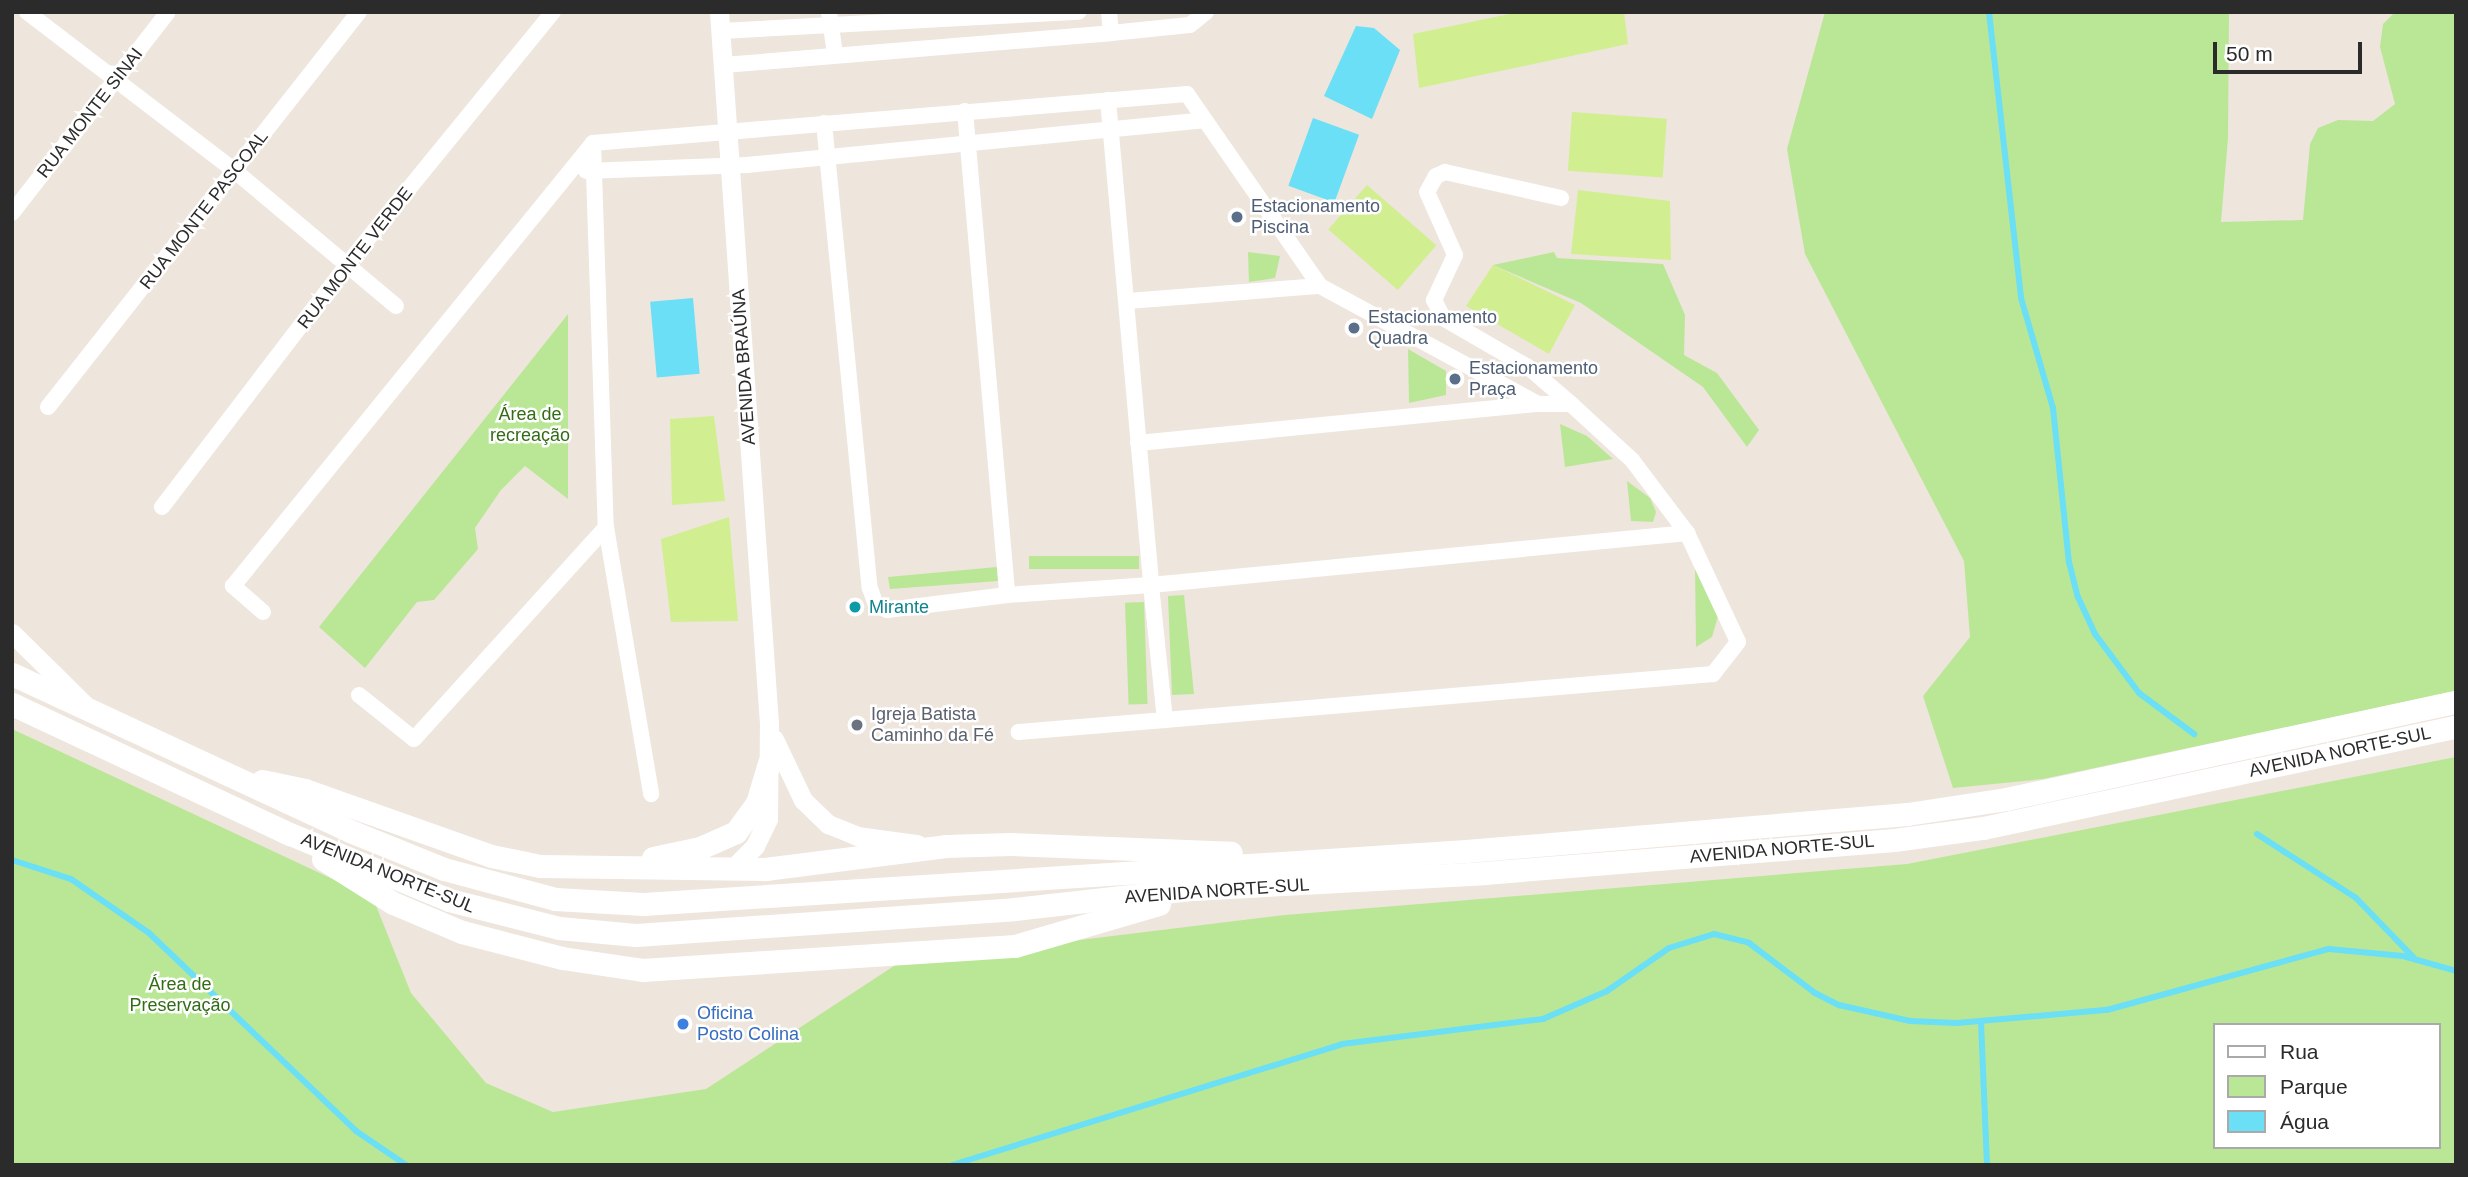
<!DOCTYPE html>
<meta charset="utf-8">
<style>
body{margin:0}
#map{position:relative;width:2468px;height:1177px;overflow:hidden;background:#eee5dd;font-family:Helvetica,sans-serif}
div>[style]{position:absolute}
.green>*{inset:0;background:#bae796;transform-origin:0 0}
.pitch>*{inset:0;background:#d1ef91;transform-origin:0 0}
.water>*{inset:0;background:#6adff5;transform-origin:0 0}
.stream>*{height:6px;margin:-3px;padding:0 3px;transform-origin:3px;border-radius:3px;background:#6adff5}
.minor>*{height:16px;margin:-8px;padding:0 8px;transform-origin:8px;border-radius:8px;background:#fff}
.tertiary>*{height:19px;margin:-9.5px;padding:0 9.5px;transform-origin:9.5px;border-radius:9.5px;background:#fff}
.secondary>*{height:23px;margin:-11.5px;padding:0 11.5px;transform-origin:11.5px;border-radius:11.5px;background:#fff}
.dots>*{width:19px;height:19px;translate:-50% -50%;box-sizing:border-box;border:4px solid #fff;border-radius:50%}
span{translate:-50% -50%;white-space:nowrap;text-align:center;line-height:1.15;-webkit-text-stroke:5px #fff;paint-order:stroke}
.street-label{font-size:18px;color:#2b2b2b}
.service-label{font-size:18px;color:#4e5e75}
.left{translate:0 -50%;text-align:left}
.park-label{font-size:18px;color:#326d16}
.culture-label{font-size:18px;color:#0d838f}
.worship-label{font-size:18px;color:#5b616d}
.shop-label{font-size:18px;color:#366cbe}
.frame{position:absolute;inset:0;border:14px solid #2b2b2b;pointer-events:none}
.legend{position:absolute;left:2213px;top:1023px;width:228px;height:126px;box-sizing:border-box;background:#fff;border:2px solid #aaa;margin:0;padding:9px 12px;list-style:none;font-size:21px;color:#2b2b2b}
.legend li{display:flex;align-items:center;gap:14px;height:35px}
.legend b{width:35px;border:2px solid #aaa}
.scale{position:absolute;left:2213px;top:42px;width:149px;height:32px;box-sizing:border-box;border:4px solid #2b2b2b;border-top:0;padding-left:9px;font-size:21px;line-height:24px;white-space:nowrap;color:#2b2b2b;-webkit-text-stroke:5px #fff;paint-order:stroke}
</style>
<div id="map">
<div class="green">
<div style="clip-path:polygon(1825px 12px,2229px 12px,2228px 138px,2221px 222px,2303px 220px,2310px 144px,2318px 128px,2338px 120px,2373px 121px,2395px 104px,2380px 47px,2383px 24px,2395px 12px,2456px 12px,2456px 691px,2043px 779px,1953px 788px,1923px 696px,1970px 637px,1964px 561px,1805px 254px,1787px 149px)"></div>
<div style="clip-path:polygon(1248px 252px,1280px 256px,1275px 278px,1249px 282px)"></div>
<div style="clip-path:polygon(1554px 252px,1557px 258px,1663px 264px,1685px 315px,1684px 355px,1717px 373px,1759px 430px,1747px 447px,1703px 387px,1581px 303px,1493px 265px)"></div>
<div style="clip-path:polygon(568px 314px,568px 499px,525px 466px,501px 490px,475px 528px,478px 549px,434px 600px,417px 602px,365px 668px,319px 627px)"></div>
<div style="clip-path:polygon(1408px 349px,1446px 371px,1446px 395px,1409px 403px)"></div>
<div style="clip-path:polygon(1560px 424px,1587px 436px,1613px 459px,1565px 467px)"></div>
<div style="clip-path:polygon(1627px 481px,1650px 498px,1656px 512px,1653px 522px,1631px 521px)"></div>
<div style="left:1139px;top:556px;width:13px;height:110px;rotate:90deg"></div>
<div style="clip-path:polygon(1695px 564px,1718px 616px,1712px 637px,1696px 647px)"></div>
<div style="clip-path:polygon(997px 567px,998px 581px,890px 589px,888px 577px)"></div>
<div style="clip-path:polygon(1184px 595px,1194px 694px,1172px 695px,1168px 596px)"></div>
<div style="left:1144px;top:602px;width:102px;height:19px;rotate:88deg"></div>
<div style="clip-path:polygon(evenodd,12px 729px,373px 898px,411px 993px,486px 1083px,553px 1112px,706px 1089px,900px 962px,1285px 915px,1907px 864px,2456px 757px,2456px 1165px,12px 1165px,12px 729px,2214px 1025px,2438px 1025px,2438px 1147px,2214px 1147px,2214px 1025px)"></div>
</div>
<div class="pitch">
<div style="clip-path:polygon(1519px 12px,1624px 12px,1628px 44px,1419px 88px,1413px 34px)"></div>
<div style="left:1572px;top:112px;width:95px;height:59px;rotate:4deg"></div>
<div style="left:1367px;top:185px;width:92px;height:59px;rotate:41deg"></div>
<div style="clip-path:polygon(1578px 190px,1670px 201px,1671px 260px,1571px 254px)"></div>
<div style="clip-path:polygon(1493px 265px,1575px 305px,1549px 354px,1466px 306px)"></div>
<div style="clip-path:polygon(714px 416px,725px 501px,672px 505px,670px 419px)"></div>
<div style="clip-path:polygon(729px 517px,738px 621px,671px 622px,661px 539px)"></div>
</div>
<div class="water">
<div style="clip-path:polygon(1356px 26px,1374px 28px,1400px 50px,1372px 119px,1324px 96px)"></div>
<div style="left:1313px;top:118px;width:49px;height:72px;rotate:20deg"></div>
<div style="left:693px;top:298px;width:76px;height:43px;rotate:85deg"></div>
</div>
<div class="stream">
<div style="left:1989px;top:12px;width:288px;rotate:83.6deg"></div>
<div style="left:2021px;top:298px;width:115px;rotate:73.8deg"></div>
<div style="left:2053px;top:408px;width:155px;rotate:84.1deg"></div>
<div style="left:2069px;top:562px;width:36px;rotate:76deg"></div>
<div style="left:2078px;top:597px;width:41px;rotate:65.3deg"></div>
<div style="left:2095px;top:634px;width:74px;rotate:53.3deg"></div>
<div style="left:2139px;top:693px;width:69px;rotate:36.7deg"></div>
<div style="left:2257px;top:834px;width:118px;rotate:32.9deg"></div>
<div style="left:2356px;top:898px;width:83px;rotate:46deg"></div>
<div style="left:12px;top:860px;width:62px;rotate:17.9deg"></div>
<div style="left:71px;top:879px;width:95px;rotate:34.7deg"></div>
<div style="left:149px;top:933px;width:286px;rotate:43.7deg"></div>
<div style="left:356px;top:1131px;width:60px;rotate:34.2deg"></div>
<div style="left:1981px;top:1022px;width:143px;rotate:87.6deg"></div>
<div style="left:952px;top:1165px;width:408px;rotate:-17.2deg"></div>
<div style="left:1342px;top:1044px;width:203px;rotate:-7.1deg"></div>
<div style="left:1543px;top:1019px;width:70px;rotate:-23.6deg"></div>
<div style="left:1607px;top:991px;width:75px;rotate:-34.7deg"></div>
<div style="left:1669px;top:948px;width:47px;rotate:-17.3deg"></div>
<div style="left:1714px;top:934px;width:36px;rotate:14deg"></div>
<div style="left:1749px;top:943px;width:83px;rotate:37.1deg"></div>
<div style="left:1815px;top:993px;width:27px;rotate:27deg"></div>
<div style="left:1839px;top:1005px;width:73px;rotate:12.7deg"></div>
<div style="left:1910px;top:1021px;width:47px;rotate:2.4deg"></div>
<div style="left:1957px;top:1023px;width:151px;rotate:-5deg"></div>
<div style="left:2107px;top:1010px;width:230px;rotate:-15.4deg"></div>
<div style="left:2329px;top:949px;width:74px;rotate:5.4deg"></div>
<div style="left:2403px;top:956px;width:55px;rotate:15.8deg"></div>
</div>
<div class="minor">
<div style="left:27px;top:12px;width:262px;rotate:37.4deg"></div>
<div style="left:235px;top:171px;width:210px;rotate:40deg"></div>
<div style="left:829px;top:12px;width:42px;rotate:81.9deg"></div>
<div style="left:1109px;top:12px;width:21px;rotate:85deg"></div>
<div style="left:722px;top:31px;width:357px;rotate:-3.1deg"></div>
<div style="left:724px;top:65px;width:388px;rotate:-4.7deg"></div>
<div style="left:1111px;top:33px;width:79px;rotate:-5.8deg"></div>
<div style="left:1190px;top:25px;width:21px;rotate:-39deg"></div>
<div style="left:1108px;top:100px;width:487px;rotate:84.9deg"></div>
<div style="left:1151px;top:585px;width:539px;rotate:-5.54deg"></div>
<div style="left:965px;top:111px;width:486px;rotate:85deg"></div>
<div style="left:824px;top:123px;width:467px;rotate:84.4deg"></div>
<div style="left:870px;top:588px;width:18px;rotate:71deg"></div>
<div style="left:876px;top:605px;width:12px;rotate:24deg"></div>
<div style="left:887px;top:610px;width:121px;rotate:-7.1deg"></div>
<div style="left:1007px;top:595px;width:144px;rotate:-4deg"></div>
<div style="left:1151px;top:585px;width:136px;rotate:84.1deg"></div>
<div style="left:1165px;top:720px;width:147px;rotate:175.3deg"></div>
<div style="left:593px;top:143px;width:384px;rotate:88.1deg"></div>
<div style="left:606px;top:527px;width:271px;rotate:80.4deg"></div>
<div style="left:586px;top:171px;width:161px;rotate:-2.1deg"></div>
<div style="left:747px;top:165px;width:459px;rotate:-5.6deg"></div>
<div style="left:1561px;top:198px;width:119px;rotate:-167.4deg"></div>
<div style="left:1445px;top:172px;width:10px;rotate:156deg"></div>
<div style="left:1436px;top:176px;width:18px;rotate:119deg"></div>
<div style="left:1427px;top:192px;width:69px;rotate:66deg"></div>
<div style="left:1455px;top:255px;width:50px;rotate:115deg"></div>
<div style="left:1434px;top:300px;width:20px;rotate:63deg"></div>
<div style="left:1443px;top:318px;width:98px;rotate:30deg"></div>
<div style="left:1528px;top:367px;width:57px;rotate:40.7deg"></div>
<div style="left:12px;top:213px;width:254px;rotate:-52.2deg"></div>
<div style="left:1128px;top:301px;width:193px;rotate:-4.5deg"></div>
<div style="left:48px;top:407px;width:503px;rotate:-51.79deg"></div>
<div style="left:1138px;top:443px;width:402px;rotate:-5.6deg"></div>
<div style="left:162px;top:507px;width:308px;rotate:-52.6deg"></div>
<div style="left:349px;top:262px;width:323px;rotate:-50.8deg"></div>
<div style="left:263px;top:612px;width:40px;rotate:-139deg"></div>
<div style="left:233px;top:586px;width:571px;rotate:-50.9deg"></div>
<div style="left:593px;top:143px;width:596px;rotate:-4.72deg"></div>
<div style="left:1187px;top:94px;width:234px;rotate:55.3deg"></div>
<div style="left:1320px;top:286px;width:248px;rotate:28.4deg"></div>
<div style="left:1538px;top:404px;width:33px"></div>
<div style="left:1571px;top:404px;width:83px;rotate:42.6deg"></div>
<div style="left:1632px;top:460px;width:91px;rotate:53deg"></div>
<div style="left:1687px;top:533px;width:120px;rotate:64.9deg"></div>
<div style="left:1738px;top:642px;width:41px;rotate:128deg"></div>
<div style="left:1713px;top:674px;width:550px;rotate:175.2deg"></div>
<div style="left:359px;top:695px;width:70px;rotate:38.7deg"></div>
<div style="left:414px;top:739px;width:286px;rotate:-47.8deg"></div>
</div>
<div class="tertiary">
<div style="left:719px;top:12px;width:713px;rotate:85.98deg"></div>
<div style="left:769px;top:723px;width:96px;rotate:90.6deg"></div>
<div style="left:768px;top:819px;width:30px;rotate:116deg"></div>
<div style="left:755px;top:846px;width:31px;rotate:135deg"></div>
<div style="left:12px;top:633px;width:103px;rotate:44.6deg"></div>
<div style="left:774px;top:739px;width:68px;rotate:64.6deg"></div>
<div style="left:803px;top:800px;width:35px;rotate:44deg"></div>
<div style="left:828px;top:824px;width:31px;rotate:22deg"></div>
<div style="left:857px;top:836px;width:61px;rotate:7.6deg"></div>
</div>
<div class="secondary">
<div style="left:12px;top:674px;width:373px;rotate:24.9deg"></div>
<div style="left:350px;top:831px;width:101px;rotate:22deg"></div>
<div style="left:444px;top:869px;width:115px;rotate:15.1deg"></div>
<div style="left:555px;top:899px;width:88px;rotate:3.3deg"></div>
<div style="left:643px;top:904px;width:825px;rotate:-3.68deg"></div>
<div style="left:1466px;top:851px;width:443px;rotate:-4.8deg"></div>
<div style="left:1907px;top:814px;width:100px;rotate:-8.6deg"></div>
<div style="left:2006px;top:799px;width:460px;rotate:-12.2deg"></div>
<div style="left:12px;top:704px;width:307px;rotate:25.1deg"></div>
<div style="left:290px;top:834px;width:172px;rotate:22.5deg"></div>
<div style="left:449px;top:900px;width:114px;rotate:14.3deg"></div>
<div style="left:559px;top:928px;width:77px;rotate:5.2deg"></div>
<div style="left:636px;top:935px;width:379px;rotate:-3.9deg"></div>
<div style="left:1014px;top:909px;width:180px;rotate:-6.4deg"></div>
<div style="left:1193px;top:889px;width:291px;rotate:-3.1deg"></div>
<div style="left:1484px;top:873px;width:411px;rotate:-4.6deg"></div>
<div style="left:1894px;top:840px;width:90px;rotate:-7.7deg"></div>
<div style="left:1983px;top:828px;width:484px;rotate:-12.1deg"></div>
<div style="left:262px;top:781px;width:44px;rotate:11.8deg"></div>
<div style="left:305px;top:790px;width:197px;rotate:19.5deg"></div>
<div style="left:491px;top:856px;width:50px;rotate:11.5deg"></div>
<div style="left:540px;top:866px;width:225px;rotate:0.8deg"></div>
<div style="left:765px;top:869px;width:182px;rotate:-7.2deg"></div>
<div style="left:946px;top:846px;width:65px;rotate:-1.8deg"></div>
<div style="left:1011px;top:844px;width:220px;rotate:2.3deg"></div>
<div style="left:653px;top:858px;width:48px;rotate:-12deg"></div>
<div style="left:700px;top:848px;width:39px;rotate:-24deg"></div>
<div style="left:736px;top:832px;width:36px;rotate:-54deg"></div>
<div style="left:757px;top:803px;width:42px;rotate:-73.3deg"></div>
<div style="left:323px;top:859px;width:83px;rotate:32.2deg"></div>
<div style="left:393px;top:903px;width:75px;rotate:22.8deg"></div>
<div style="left:462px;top:932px;width:103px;rotate:14.6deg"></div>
<div style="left:562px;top:958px;width:81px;rotate:8.5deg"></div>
<div style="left:642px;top:970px;width:374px;rotate:-3.7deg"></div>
<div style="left:1015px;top:946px;width:150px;rotate:-16.3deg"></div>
</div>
<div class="dots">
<div style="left:1237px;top:217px;background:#5c6f8a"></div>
<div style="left:1354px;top:328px;background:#5c6f8a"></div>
<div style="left:1455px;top:379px;background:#5c6f8a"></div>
<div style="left:855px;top:607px;background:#0f9aa8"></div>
<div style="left:857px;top:725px;background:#6b7280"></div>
<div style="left:683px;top:1024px;background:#3f7fe0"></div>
</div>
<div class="street-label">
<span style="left:90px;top:113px;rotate:-52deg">RUA MONTE SINAI</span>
<span style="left:204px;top:210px;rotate:-52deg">RUA MONTE PASCOAL</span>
<span style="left:355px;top:258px;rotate:-52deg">RUA MONTE VERDE</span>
<span style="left:744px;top:367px;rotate:-94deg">AVENIDA BRAÚNA</span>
<span style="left:2340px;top:752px;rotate:-12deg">AVENIDA NORTE-SUL</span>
<span style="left:1782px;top:849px;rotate:-5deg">AVENIDA NORTE-SUL</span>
<span style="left:388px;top:873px;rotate:22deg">AVENIDA NORTE-SUL</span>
<span style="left:1217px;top:891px;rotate:-4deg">AVENIDA NORTE-SUL</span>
</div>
<div class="service-label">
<span class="left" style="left:1251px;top:217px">Estacionamento<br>Piscina</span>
<span class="left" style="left:1368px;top:328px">Estacionamento<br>Quadra</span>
<span class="left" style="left:1469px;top:379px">Estacionamento<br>Praça</span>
</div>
<div class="park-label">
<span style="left:530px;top:425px">Área de<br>recreação</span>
<span style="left:180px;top:995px">Área de<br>Preservação</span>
</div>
<div class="culture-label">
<span class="left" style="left:869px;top:607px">Mirante</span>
</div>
<div class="worship-label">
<span class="left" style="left:871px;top:725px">Igreja Batista<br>Caminho da Fé</span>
</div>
<div class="shop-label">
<span class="left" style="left:697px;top:1024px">Oficina<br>Posto Colina</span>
</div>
<div class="frame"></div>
<ul class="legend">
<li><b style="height:9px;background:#fff"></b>Rua</li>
<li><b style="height:19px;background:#bae796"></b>Parque</li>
<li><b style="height:19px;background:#6adff5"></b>Água</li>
</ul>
<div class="scale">50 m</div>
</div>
